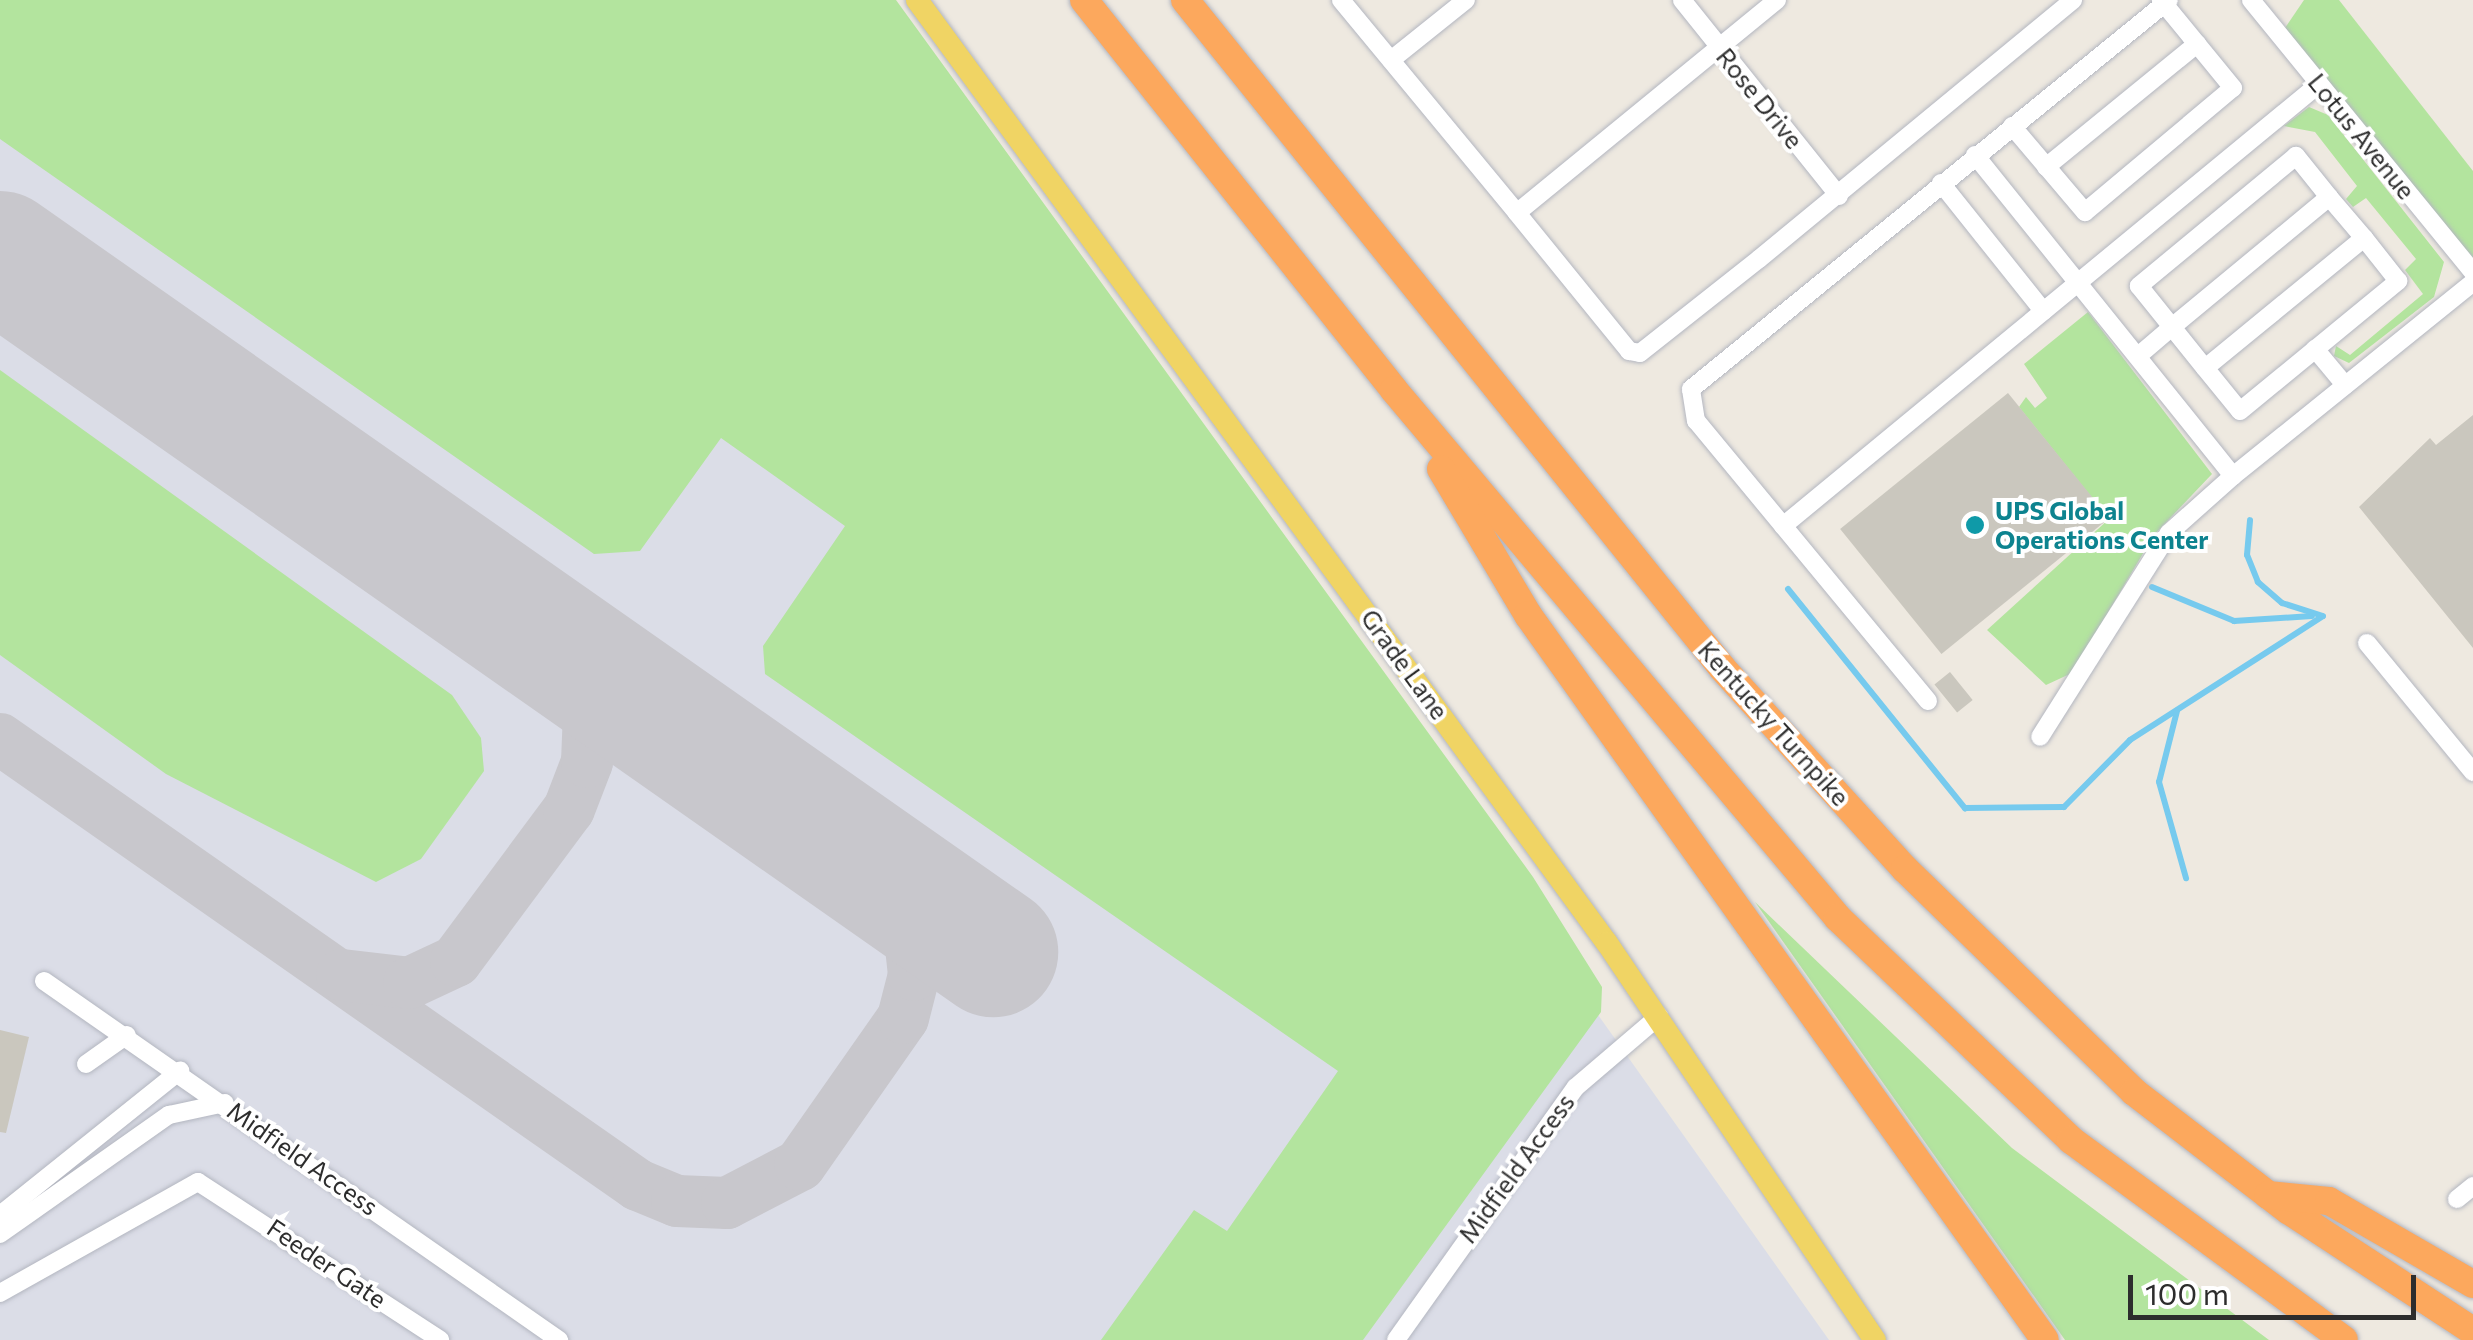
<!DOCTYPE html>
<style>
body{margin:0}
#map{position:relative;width:2473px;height:1340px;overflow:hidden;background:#eee9e0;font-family:Commissioner,sans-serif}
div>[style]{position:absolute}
.airport>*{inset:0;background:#dbdde7}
.green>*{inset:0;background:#b3e49e}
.stream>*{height:6px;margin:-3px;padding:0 3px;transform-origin:3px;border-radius:3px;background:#76caee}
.taxiway>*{height:52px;margin:-26px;padding:0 26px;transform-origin:26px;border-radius:26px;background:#c8c7cc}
.runway>*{height:130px;margin:-65px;padding:0 65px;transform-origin:65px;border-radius:65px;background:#c8c7cc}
.building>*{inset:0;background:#cac7be;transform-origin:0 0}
.roads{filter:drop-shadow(0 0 2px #b3b6c0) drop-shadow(0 0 2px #b3b6c0)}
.minor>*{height:18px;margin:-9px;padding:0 9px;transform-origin:9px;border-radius:9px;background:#fff}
.major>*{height:22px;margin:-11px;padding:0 11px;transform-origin:11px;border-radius:11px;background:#f0d464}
.highway>*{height:28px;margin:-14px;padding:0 14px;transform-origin:14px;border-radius:14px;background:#fca85d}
.dots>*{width:28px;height:28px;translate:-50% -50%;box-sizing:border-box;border:5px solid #fff;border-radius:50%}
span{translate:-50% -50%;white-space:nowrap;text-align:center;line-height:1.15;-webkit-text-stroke:8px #fff;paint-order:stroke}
.street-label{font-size:25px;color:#2d2d2d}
.culture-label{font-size:25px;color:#0d838f;font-weight:700}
.left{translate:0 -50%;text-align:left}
.scale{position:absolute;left:2128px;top:1275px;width:288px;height:45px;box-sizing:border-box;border:5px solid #2d2d2d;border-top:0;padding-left:12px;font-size:30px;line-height:35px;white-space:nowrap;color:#2d2d2d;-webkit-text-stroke:8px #fff;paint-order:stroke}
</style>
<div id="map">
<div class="airport">
<div style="clip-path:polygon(0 0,877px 0,1829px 1340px,0 1340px)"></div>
</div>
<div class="green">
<div style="clip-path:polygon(0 0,896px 0,1533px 877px,1602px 987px,1601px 1012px,1363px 1340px,1101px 1340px,1194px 1210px,1227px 1231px,1338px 1071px,765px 674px,763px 646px,845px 526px,721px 438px,640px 551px,594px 554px,0 139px)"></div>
<div style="clip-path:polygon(2304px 0,2339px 0,2473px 171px,2473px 259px,2285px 28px)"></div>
<div style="clip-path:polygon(2309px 107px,2328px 115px,2444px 262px,2434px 297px,2349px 363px,2334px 356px,2336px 346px,2350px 355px,2423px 294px,2405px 270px,2416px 259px,2366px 198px,2353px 207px,2346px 199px,2357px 186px,2315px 132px,2284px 126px)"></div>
<div style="clip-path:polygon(2088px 312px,2212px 474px,2154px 535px,2072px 673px,2046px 685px,1987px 630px,2109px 519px,2019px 407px,2026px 397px,2035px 408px,2047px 398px,2024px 364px)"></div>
<div style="clip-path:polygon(0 370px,452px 695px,481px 738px,484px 771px,421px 859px,376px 882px,166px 774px,0 655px)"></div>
<div style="clip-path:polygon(1755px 902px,2012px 1148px,2269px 1340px,2065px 1340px)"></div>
</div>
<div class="stream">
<div style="left:2152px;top:587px;width:89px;rotate:22.5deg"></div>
<div style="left:2234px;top:621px;width:78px;rotate:-3.7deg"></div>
<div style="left:1788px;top:589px;width:282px;rotate:51.1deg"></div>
<div style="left:1965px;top:808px;width:99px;rotate:-0.6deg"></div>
<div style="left:2064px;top:807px;width:94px;rotate:-45.4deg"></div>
<div style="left:2130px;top:740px;width:229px;rotate:-32.7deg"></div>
<div style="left:2323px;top:616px;width:43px;rotate:-162.4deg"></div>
<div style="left:2282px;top:603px;width:32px;rotate:-139deg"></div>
<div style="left:2258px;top:582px;width:29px;rotate:-112deg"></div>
<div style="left:2247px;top:555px;width:35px;rotate:-85deg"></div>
<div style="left:2177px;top:711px;width:73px;rotate:104.2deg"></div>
<div style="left:2159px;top:782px;width:100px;rotate:74.3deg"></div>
</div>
<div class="taxiway">
<div style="left:0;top:739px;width:778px;rotate:34.96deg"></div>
<div style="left:638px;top:1185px;width:42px;rotate:22.3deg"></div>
<div style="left:677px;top:1201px;width:50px;rotate:2.3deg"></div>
<div style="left:727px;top:1203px;width:82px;rotate:-27.5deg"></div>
<div style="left:800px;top:1165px;width:179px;rotate:-55deg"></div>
<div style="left:903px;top:1018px;width:44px;rotate:-75.7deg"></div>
<div style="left:914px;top:975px;width:47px;rotate:-96.1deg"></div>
<div style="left:909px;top:928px;width:80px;rotate:-123.3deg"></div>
<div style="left:342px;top:975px;width:67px;rotate:6.8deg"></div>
<div style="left:409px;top:983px;width:52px;rotate:-25.1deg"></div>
<div style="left:456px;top:961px;width:189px;rotate:-53.4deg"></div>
<div style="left:569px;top:809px;width:50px;rotate:-69deg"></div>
<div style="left:587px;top:762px;width:49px;rotate:-87.7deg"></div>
<div style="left:589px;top:713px;width:60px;rotate:-116.6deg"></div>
<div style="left:562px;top:659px;width:47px;rotate:-134.1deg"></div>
</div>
<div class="runway">
<div style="left:0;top:256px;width:1213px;rotate:35.03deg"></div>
</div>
<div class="building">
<div style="left:2008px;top:393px;width:161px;height:216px;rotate:51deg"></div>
<div style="clip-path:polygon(2473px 415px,2473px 648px,2359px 507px,2430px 438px,2436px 445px)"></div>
<div style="left:1950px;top:672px;width:36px;height:20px;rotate:51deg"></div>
<div style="clip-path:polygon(0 1030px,29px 1037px,6px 1133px,0 1132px)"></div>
</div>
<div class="roads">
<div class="minor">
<div style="left:1341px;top:0;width:276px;rotate:50.4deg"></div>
<div style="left:1682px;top:0;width:251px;rotate:51.3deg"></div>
<div style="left:1777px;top:0;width:336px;rotate:140.7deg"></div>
<div style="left:1517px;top:213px;width:178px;rotate:50.9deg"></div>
<div style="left:1629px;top:351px;width:11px;rotate:10deg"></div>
<div style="left:1640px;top:353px;width:152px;rotate:-38.3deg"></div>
<div style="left:1759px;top:259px;width:407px;rotate:-39.5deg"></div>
<div style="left:2251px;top:0;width:351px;rotate:50.8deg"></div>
<div style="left:1391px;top:60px;width:96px;rotate:-38.7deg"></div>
<div style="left:2012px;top:126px;width:113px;rotate:49.7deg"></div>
<div style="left:2085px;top:212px;width:193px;rotate:-40deg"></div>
<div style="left:2233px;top:88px;width:114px;rotate:-129.3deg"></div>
<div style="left:1975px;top:155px;width:412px;rotate:51.2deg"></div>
<div style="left:2233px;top:476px;width:86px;rotate:138.3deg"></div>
<div style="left:2169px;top:533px;width:241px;rotate:122.3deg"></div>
<div style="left:2046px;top:167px;width:195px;rotate:-39.2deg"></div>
<div style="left:1941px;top:183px;width:164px;rotate:51.4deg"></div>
<div style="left:2329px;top:197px;width:54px;rotate:49.5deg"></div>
<div style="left:2315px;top:349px;width:47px;rotate:50.2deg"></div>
<div style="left:2138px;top:356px;width:45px;rotate:-40.5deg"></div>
<div style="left:2172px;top:327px;width:204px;rotate:-39.6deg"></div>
<div style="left:2329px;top:197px;width:53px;rotate:-128.8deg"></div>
<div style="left:2296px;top:156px;width:204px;rotate:140.4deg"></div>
<div style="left:2139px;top:286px;width:105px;rotate:51.2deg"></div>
<div style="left:2205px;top:368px;width:55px;rotate:50.9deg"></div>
<div style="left:2240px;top:411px;width:205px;rotate:-39.4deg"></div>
<div style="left:2398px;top:281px;width:55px;rotate:-128.3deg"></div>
<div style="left:2364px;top:238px;width:205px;rotate:140.7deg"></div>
<div style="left:2233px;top:476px;width:309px;rotate:-38.9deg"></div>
<div style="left:1783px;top:526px;width:695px;rotate:-39.51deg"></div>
<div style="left:2367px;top:643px;width:167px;rotate:50.6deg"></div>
<div style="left:1928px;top:701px;width:364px;rotate:-129.6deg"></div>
<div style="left:1696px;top:421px;width:32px;rotate:-99deg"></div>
<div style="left:1691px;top:389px;width:616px;rotate:-39.14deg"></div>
<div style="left:44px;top:981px;width:628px;rotate:34.88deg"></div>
<div style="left:86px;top:1064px;width:50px;rotate:-35.3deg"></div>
<div style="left:2457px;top:1199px;width:21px;rotate:-39deg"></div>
<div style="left:0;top:1215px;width:231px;rotate:-38.7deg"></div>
<div style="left:0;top:1234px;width:207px;rotate:-35.2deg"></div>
<div style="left:169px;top:1115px;width:57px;rotate:-12.1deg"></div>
<div style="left:0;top:1293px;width:227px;rotate:-29.3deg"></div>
<div style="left:198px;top:1182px;width:289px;rotate:33.1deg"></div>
<div style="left:1396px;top:1340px;width:310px;rotate:-54.6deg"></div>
<div style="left:1576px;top:1087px;width:109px;rotate:-40.5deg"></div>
</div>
<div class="major">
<div style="left:917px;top:0;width:1168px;rotate:53.81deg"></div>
<div style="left:1607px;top:943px;width:479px;rotate:56deg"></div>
</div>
<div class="highway">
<div style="left:1084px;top:0;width:498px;rotate:51.5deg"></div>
<div style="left:1394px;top:390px;width:690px;rotate:49.94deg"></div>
<div style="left:1838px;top:918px;width:322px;rotate:43.6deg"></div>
<div style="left:2071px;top:1140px;width:338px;rotate:36.2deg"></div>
<div style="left:1185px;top:0;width:858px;rotate:51.19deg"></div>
<div style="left:1723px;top:669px;width:270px;rotate:47.7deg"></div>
<div style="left:1905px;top:869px;width:320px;rotate:44.2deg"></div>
<div style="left:2134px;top:1092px;width:194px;rotate:37.5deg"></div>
<div style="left:2288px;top:1210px;width:221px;rotate:33.2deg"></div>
<div style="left:1441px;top:469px;width:170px;rotate:59.2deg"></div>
<div style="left:1528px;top:615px;width:890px;rotate:54.51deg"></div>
<div style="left:2268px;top:1195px;width:61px;rotate:5.6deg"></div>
<div style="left:2329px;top:1201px;width:166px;rotate:30deg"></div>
</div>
</div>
<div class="dots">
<div style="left:1975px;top:525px;background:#0f9aa8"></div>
</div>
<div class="street-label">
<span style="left:1760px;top:98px;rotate:51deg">Rose Drive</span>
<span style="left:2362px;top:136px;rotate:51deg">Lotus Avenue</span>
<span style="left:1405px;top:664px;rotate:54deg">Grade Lane</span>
<span style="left:1774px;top:723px;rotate:48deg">Kentucky Turnpike</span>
<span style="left:303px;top:1158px;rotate:35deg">Midfield Access</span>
<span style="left:1516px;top:1168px;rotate:-54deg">Midfield Access</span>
<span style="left:327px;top:1263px;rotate:34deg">Feeder Gate</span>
</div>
<div class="culture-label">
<span class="left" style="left:1995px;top:525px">UPS Global<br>Operations Center</span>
</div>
<div class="scale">100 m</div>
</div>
